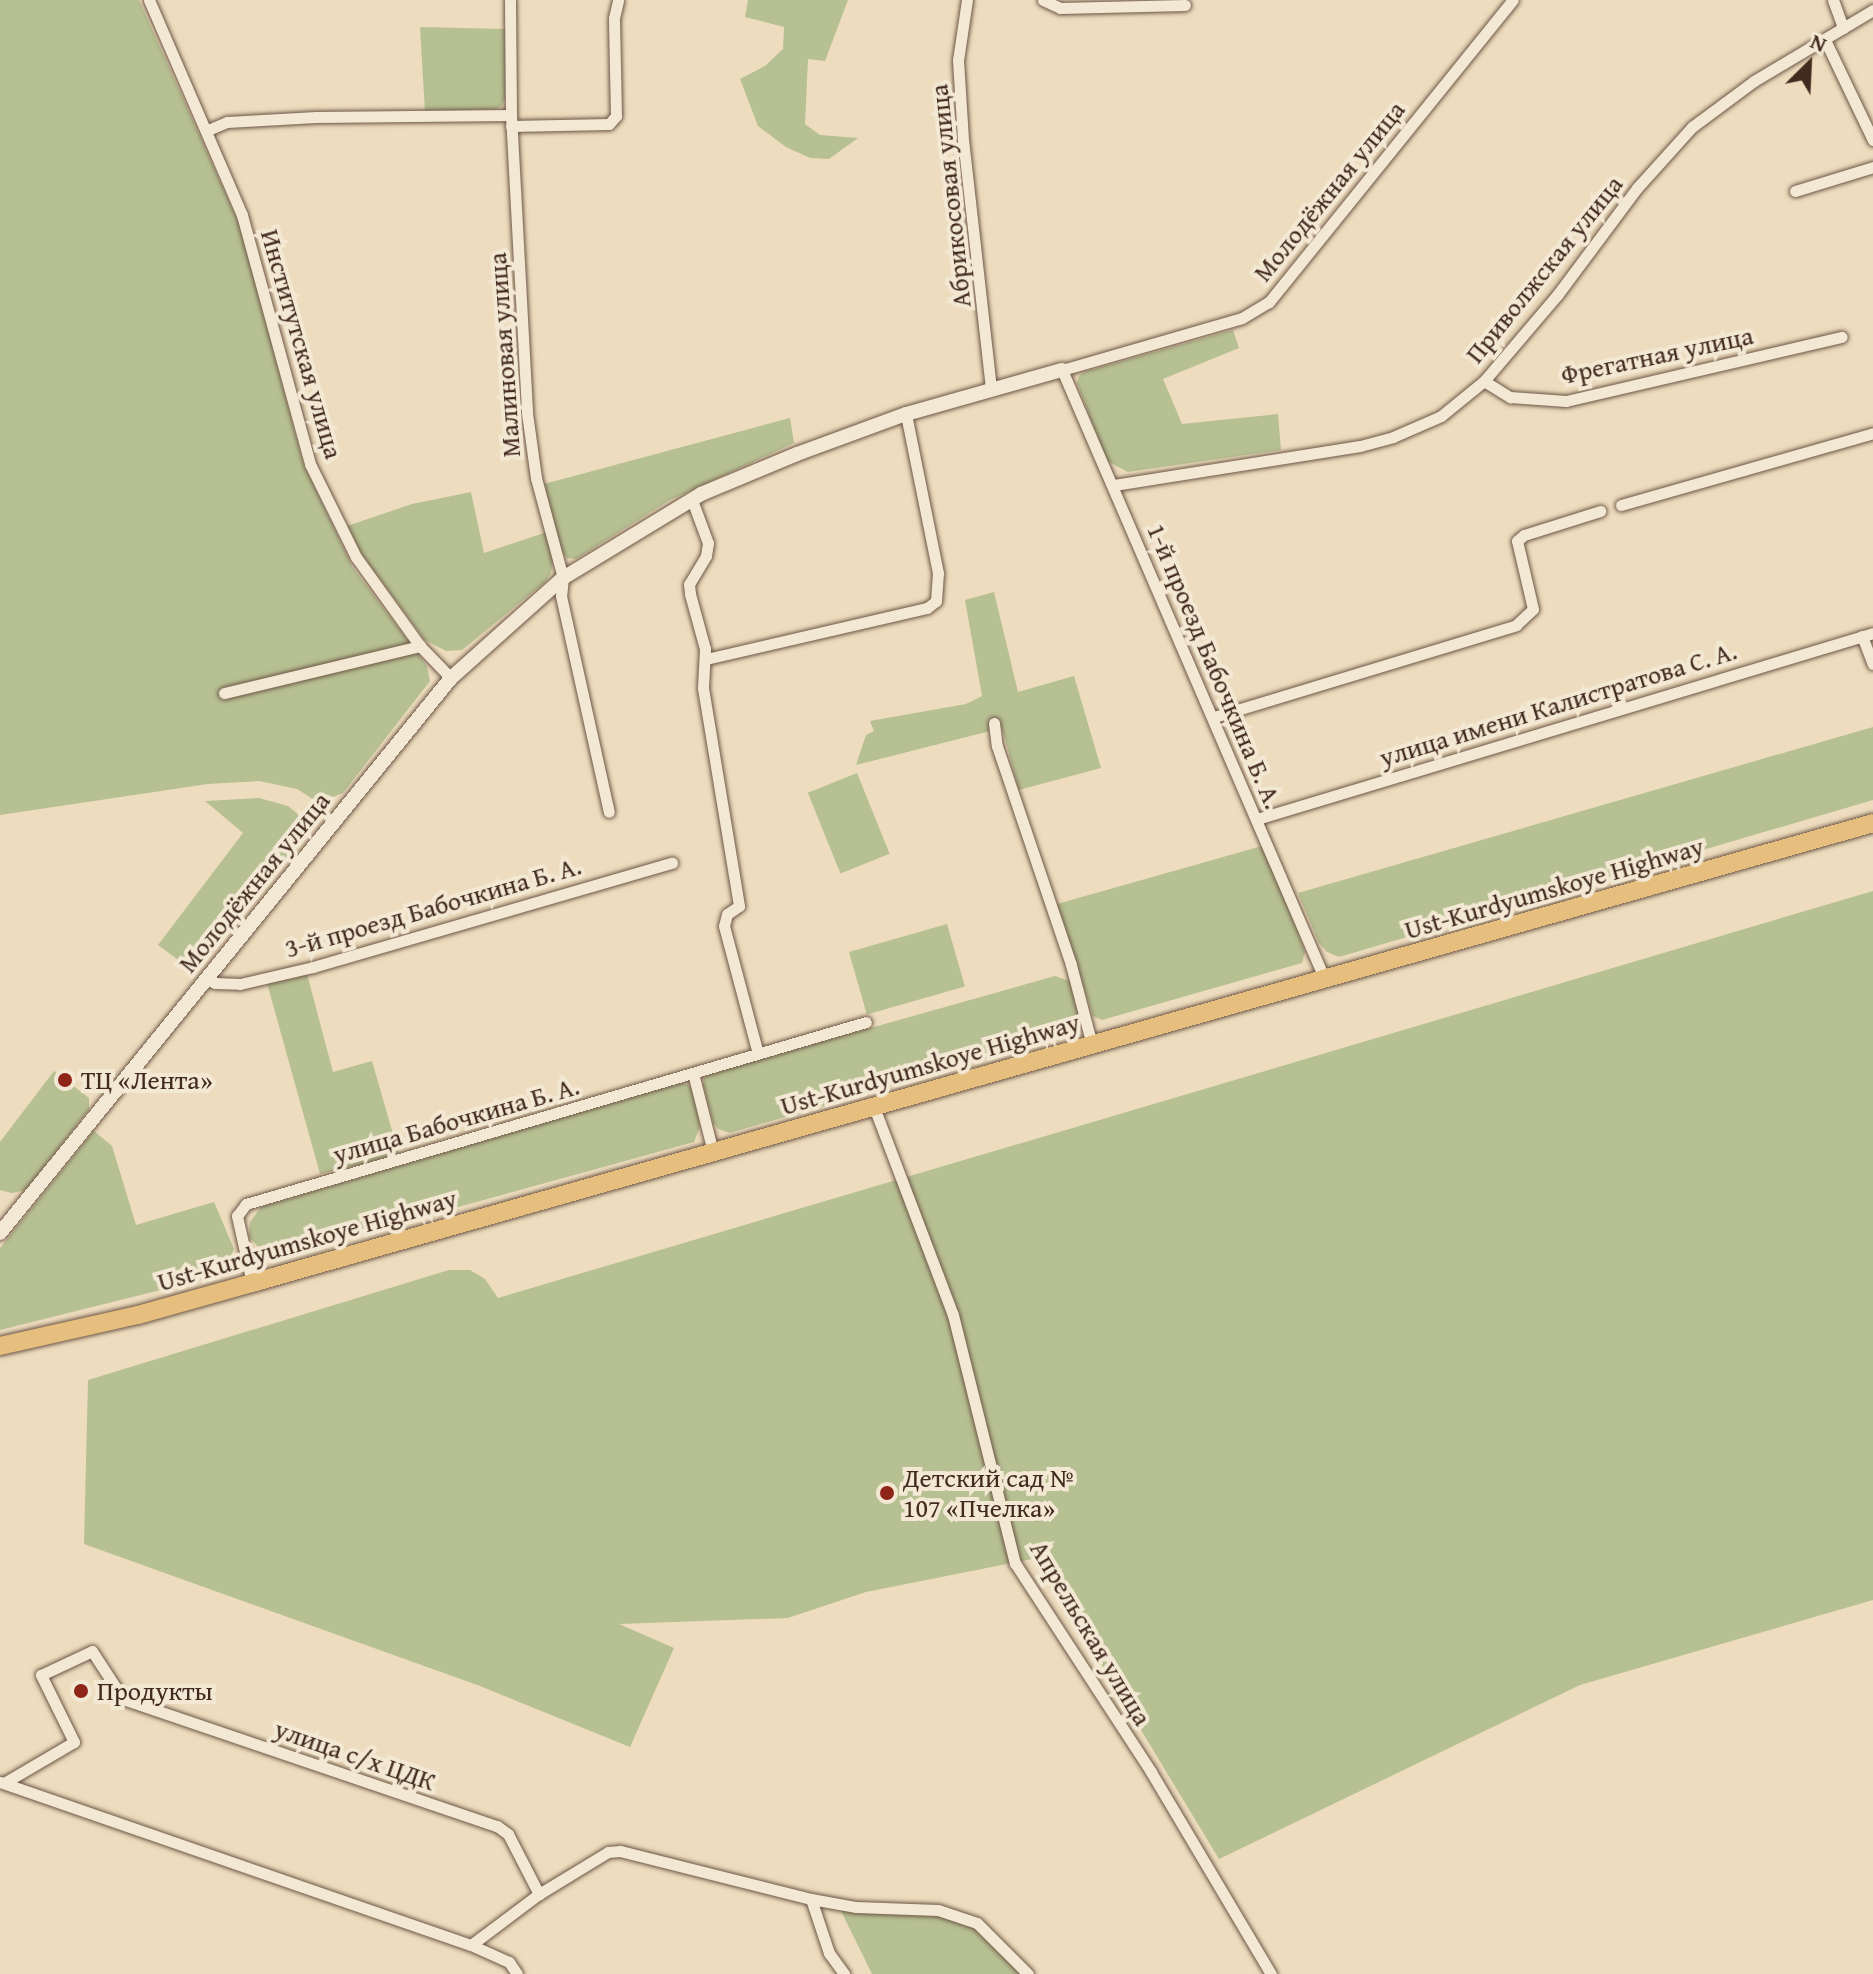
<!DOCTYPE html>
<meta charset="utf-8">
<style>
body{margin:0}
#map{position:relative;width:1873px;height:1974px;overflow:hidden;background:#eddcbd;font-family:"Gentium Book Plus",serif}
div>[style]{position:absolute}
.green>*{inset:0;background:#b7c092;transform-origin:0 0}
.roads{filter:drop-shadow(0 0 2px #6d5646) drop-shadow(0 0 2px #6d5646)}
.minor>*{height:11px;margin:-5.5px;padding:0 5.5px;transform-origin:5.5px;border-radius:5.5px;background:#f3e8d4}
.tertiary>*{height:14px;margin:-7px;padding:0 7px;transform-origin:7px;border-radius:7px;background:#f3e8d4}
.primary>*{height:18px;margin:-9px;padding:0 9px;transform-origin:9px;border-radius:9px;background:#e6be7e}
.dots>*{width:22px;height:22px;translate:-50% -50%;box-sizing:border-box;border:4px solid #f3e8d4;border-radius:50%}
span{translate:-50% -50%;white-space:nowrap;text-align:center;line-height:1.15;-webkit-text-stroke:8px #f3e8d4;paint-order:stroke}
.street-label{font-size:26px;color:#422a1e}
.poi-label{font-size:26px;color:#422a1e}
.left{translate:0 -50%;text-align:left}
.north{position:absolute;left:1769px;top:24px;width:80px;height:80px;-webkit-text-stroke:6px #f3e8d4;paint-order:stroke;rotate:24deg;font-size:22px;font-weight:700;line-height:32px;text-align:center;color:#422a1e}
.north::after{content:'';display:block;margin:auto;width:28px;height:36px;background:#422a1e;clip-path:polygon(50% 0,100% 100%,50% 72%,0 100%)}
</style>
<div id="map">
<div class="green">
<div style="clip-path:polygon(0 0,139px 0,240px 226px,303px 463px,353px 568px,427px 666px,430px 681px,343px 793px,328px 799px,314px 800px,297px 789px,259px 781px,208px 784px,0 815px)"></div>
<div style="clip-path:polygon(748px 0,848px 0,825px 61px,808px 59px,805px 124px,820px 135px,858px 138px,829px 159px,810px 158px,786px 147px,758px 126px,740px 79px,765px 66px,783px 49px,784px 27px,745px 17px)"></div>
<div style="clip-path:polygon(420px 27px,505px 29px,505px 98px,502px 106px,495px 109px,425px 112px)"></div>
<div style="clip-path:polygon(1233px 330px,1239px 348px,1163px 379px,1182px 424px,1278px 414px,1281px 450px,1128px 472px,1107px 461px,1077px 383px,1079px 376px,1084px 372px)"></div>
<div style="clip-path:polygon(790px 418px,794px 443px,670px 500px,576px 559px,567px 558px,561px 551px,544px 484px)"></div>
<div style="clip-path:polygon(471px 492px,484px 553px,547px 532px,553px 559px,551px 573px,545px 582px,462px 650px,446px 651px,425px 640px,361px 553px,347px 526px,412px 504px)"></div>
<div style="clip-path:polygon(994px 592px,1018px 692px,1074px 676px,1101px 768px,1019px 790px,1002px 728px,856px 765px,866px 735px,874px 731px,870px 721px,966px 704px,982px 696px,965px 600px)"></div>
<div style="clip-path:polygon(1873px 727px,1873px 800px,1339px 957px,1327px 952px,1319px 943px,1298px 893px)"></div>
<div style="left:857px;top:773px;width:87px;height:53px;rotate:68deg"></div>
<div style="clip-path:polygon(259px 798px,288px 806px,305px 820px,307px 834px,196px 973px,158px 945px,243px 833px,205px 801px)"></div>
<div style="clip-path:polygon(1262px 846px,1298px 932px,1305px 952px,1302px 963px,1102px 1020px,1093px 1016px,1057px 904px)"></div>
<div style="clip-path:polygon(1873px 891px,1873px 1600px,1580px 1685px,1219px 1859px,1037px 1558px,866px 1592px,788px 1618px,619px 1624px,674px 1648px,630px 1747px,480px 1686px,84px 1544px,88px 1380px,449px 1270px,470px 1270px,485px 1279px,498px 1298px)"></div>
<div style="left:947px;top:924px;width:65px;height:102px;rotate:74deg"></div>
<div style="clip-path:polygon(307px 974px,333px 1072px,372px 1061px,399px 1155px,320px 1174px,267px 983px)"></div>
<div style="clip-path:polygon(1055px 976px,1072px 982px,1080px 1008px,1079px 1023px,1072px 1033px,730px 1133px,718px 1129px,713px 1122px,703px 1085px,704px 1078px,711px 1073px)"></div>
<div style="clip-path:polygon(54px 1071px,89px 1098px,89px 1109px,26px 1190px,12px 1193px,0 1190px,0 1142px)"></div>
<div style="clip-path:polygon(681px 1082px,692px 1087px,700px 1126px,694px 1142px,280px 1256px,266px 1255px,249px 1237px,250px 1222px,261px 1207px)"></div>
<div style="clip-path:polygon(94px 1131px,112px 1146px,136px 1225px,214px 1202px,234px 1249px,229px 1262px,217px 1276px,0 1330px,0 1248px)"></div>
<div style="clip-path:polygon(841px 1911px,962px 1917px,1020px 1974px,872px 1974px)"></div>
</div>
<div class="roads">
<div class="minor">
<div style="left:149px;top:0;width:234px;rotate:66.6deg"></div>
<div style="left:242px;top:215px;width:258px;rotate:74.7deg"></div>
<div style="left:310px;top:464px;width:104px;rotate:63.7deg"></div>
<div style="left:356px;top:557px;width:110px;rotate:54.3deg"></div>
<div style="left:420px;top:646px;width:45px;rotate:45.9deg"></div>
<div style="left:510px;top:0;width:115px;rotate:89.5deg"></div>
<div style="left:511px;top:115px;width:298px;rotate:86.9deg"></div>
<div style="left:527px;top:413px;width:66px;rotate:82.1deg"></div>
<div style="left:536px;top:478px;width:104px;rotate:74.9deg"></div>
<div style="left:563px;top:578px;width:18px;rotate:96deg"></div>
<div style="left:561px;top:596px;width:221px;rotate:77.5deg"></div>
<div style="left:967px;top:0;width:61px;rotate:98.5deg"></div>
<div style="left:958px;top:60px;width:79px;rotate:86.4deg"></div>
<div style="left:963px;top:139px;width:251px;rotate:83.6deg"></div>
<div style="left:1043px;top:0;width:19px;rotate:25deg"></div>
<div style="left:1060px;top:8px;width:125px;rotate:-1.4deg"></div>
<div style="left:1833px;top:0;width:30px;rotate:70deg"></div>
<div style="left:1825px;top:40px;width:111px;rotate:64.4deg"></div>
<div style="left:511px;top:126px;width:98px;rotate:-1.2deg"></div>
<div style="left:609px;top:124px;width:11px;rotate:-49deg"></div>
<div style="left:616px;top:116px;width:98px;rotate:-91.2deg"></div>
<div style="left:614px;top:18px;width:18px;rotate:-77deg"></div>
<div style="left:208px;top:130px;width:21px;rotate:-23deg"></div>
<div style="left:227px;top:122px;width:89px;rotate:-3.2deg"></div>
<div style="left:316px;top:117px;width:195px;rotate:-0.6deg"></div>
<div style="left:1795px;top:191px;width:82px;rotate:-17.1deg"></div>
<div style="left:1484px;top:381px;width:31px;rotate:32deg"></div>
<div style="left:1510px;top:397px;width:56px;rotate:4.1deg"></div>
<div style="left:1566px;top:401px;width:283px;rotate:-13.1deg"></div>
<div style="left:1114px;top:485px;width:249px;rotate:-9deg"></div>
<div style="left:1360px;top:446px;width:34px;rotate:-15deg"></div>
<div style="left:1393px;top:437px;width:52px;rotate:-23.6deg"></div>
<div style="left:1441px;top:416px;width:55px;rotate:-39.1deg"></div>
<div style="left:1484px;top:381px;width:114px;rotate:-49.6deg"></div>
<div style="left:1558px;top:294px;width:132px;rotate:-53.3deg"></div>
<div style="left:1637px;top:188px;width:82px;rotate:-48deg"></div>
<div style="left:1692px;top:127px;width:77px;rotate:-36.6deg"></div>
<div style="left:1754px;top:81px;width:139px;rotate:-30.8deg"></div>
<div style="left:692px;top:500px;width:46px;rotate:69.6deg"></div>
<div style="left:708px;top:543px;width:13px;rotate:99deg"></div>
<div style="left:706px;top:556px;width:33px;rotate:121deg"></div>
<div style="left:689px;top:584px;width:10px;rotate:84deg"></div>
<div style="left:690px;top:594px;width:57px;rotate:74.7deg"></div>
<div style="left:705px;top:649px;width:39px;rotate:93deg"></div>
<div style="left:703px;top:688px;width:221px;rotate:80.6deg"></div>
<div style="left:739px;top:906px;width:14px;rotate:146deg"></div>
<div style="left:727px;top:914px;width:12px;rotate:104deg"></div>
<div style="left:724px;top:926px;width:132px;rotate:75.1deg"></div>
<div style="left:1621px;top:505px;width:262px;rotate:-15.9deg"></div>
<div style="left:1862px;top:636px;width:30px;rotate:69deg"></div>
<div style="left:706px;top:659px;width:227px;rotate:-13deg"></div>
<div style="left:927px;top:608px;width:11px;rotate:-38deg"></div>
<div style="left:936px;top:601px;width:28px;rotate:-86deg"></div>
<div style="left:938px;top:573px;width:162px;rotate:-101.4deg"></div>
<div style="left:224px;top:693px;width:202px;rotate:-13.5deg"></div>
<div style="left:1214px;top:717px;width:316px;rotate:-16.9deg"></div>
<div style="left:1516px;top:625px;width:23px;rotate:-43deg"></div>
<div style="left:1533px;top:609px;width:70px;rotate:-103.2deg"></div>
<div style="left:1517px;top:541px;width:9px;rotate:-41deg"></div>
<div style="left:1524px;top:535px;width:80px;rotate:-17.5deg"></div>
<div style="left:994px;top:723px;width:23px;rotate:83deg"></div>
<div style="left:997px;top:746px;width:231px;rotate:71.3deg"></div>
<div style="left:1071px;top:965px;width:83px;rotate:75.3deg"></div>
<div style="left:1257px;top:819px;width:643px;rotate:-16.8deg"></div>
<div style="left:206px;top:979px;width:10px;rotate:24deg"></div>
<div style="left:215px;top:983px;width:25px;rotate:2deg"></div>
<div style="left:240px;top:984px;width:75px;rotate:-13.1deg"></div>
<div style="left:313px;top:967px;width:374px;rotate:-16.2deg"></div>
<div style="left:1325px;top:980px;width:664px;rotate:-113.32deg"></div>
<div style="left:1062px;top:370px;width:187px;rotate:-16.1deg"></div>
<div style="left:1242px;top:318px;width:31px;rotate:-31deg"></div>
<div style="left:1269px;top:302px;width:388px;rotate:-51.1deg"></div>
<div style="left:693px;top:1073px;width:81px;rotate:75.8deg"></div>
<div style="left:874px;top:1107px;width:222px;rotate:69.2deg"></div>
<div style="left:953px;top:1315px;width:256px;rotate:76deg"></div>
<div style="left:1015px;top:1563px;width:249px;rotate:56.9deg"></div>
<div style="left:1151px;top:1772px;width:235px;rotate:59.3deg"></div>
<div style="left:252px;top:1283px;width:69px;rotate:-102.6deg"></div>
<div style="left:237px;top:1216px;width:15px;rotate:-53deg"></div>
<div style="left:246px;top:1204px;width:646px;rotate:-16.36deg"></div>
<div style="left:0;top:1782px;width:498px;rotate:19.1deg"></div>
<div style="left:471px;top:1945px;width:85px;rotate:-36.9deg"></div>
<div style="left:539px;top:1894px;width:81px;rotate:-31.3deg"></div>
<div style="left:608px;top:1852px;width:12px;rotate:-5deg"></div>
<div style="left:620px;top:1851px;width:197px;rotate:14.1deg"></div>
<div style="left:811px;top:1899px;width:57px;rotate:71.6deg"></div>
<div style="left:829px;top:1953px;width:26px;rotate:54deg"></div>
<div style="left:4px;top:1783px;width:81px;rotate:-30.4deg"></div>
<div style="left:74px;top:1742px;width:75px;rotate:-116.2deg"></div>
<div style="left:41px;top:1675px;width:56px;rotate:-25.2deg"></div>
<div style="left:92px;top:1651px;width:57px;rotate:57.1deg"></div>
<div style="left:123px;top:1699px;width:395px;rotate:18.8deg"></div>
<div style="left:497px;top:1826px;width:14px;rotate:36deg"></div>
<div style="left:508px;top:1834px;width:68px;rotate:62.7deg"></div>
<div style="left:811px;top:1899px;width:46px;rotate:10.1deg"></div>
<div style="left:856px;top:1907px;width:82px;rotate:2.1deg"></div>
<div style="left:938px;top:1910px;width:41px;rotate:18.4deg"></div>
<div style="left:977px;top:1923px;width:72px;rotate:45deg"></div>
<div style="left:471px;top:1945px;width:42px;rotate:24.1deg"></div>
<div style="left:509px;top:1962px;width:14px;rotate:56deg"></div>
</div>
<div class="tertiary">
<div style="left:0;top:1233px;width:715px;rotate:-50.9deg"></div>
<div style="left:451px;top:678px;width:150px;rotate:-41.8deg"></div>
<div style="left:563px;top:578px;width:162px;rotate:-31.3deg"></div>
<div style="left:701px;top:494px;width:104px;rotate:-22.6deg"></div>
<div style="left:797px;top:454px;width:116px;rotate:-20.2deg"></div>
<div style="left:906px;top:414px;width:162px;rotate:-15.8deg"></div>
</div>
<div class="primary">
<div style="left:0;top:1346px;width:141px;rotate:-12.7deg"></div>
<div style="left:138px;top:1315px;width:118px;rotate:-15.7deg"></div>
<div style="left:252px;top:1283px;width:1685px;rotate:-15.84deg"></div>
</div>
</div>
<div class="dots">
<div style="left:65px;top:1080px;background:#8f2418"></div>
<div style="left:887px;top:1493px;background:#8f2418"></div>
<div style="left:81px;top:1691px;background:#8f2418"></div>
</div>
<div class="street-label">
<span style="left:1329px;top:191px;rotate:-51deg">Молодёжная улица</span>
<span style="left:950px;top:196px;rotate:-96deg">Абрикосовая улица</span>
<span style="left:1544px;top:269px;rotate:-51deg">Приволжская улица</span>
<span style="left:302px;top:344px;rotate:74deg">Институтская улица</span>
<span style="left:504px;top:355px;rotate:-94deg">Малиновая улица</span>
<span style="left:1657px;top:355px;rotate:-12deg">Фрегатная улица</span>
<span style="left:1215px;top:666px;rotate:67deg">1-й проезд Бабочкина Б. А.</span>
<span style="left:1558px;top:704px;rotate:-17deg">улица имени Калистратова С. А.</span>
<span style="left:254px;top:882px;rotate:-51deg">Молодёжная улица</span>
<span style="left:1554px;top:888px;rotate:-16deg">Ust-Kurdyumskoye Highway</span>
<span style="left:433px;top:907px;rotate:-16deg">3-й проезд Бабочкина Б. А.</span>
<span style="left:930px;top:1064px;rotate:-16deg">Ust-Kurdyumskoye Highway</span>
<span style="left:456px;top:1120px;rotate:-16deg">улица Бабочкина Б. А.</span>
<span style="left:307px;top:1240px;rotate:-16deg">Ust-Kurdyumskoye Highway</span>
<span style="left:1091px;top:1633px;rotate:59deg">Апрельская улица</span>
<span style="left:355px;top:1755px;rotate:19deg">улица с/х ЦДК</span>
</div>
<div class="poi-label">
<span class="left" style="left:81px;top:1080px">ТЦ «Лента»</span>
<span class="left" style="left:903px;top:1493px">Детский сад №<br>107 «Пчелка»</span>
<span class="left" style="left:97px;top:1691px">Продукты</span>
</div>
<div class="north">N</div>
</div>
